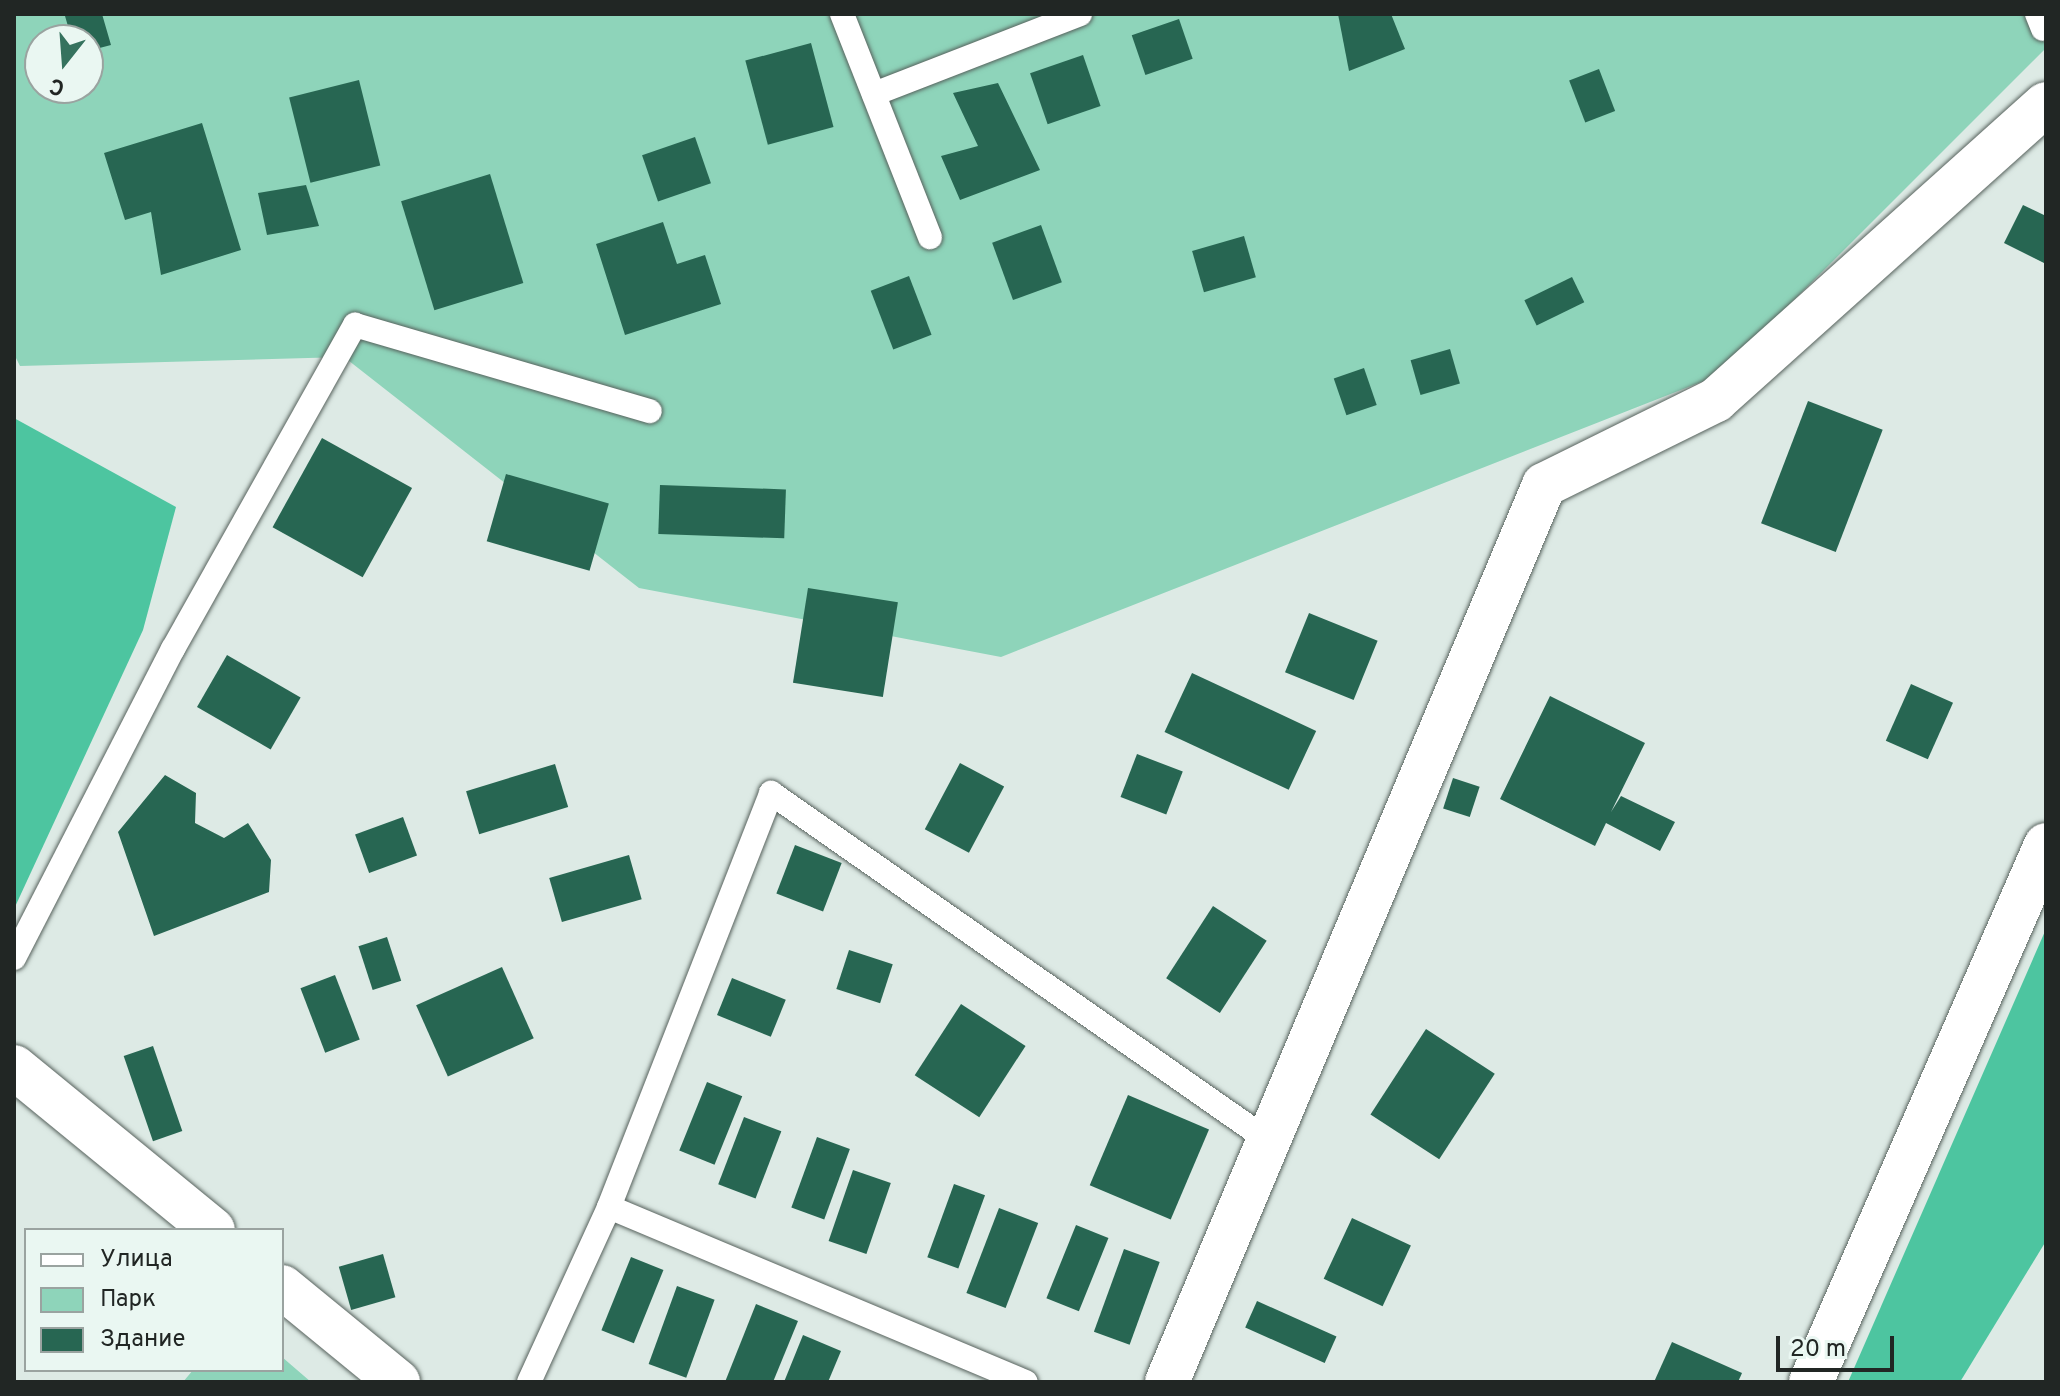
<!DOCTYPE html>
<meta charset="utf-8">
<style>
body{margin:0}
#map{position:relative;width:2060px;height:1396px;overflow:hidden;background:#ddeae5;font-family:Overpass,sans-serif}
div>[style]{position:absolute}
.green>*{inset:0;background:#8ed4ba}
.forest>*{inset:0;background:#4dc5a0}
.building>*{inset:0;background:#276652;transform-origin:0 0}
.roads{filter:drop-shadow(0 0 2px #57625d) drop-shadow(0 0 2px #57625d)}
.lane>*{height:24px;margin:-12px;padding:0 12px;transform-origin:12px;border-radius:12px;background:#fff}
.street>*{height:44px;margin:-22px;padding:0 22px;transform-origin:22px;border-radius:22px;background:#fff}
span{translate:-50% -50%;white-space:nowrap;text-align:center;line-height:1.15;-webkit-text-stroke:8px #eaf7f2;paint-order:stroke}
.frame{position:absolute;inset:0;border:16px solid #212624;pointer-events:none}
.legend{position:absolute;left:24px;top:1228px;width:260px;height:144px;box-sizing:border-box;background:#eaf7f2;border:2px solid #9aa3a0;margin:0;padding:10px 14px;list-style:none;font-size:24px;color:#212624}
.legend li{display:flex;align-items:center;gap:16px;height:40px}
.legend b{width:40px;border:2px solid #9aa3a0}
.north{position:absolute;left:24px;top:24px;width:80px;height:80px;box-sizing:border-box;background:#eaf7f2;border:2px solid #9aa3a0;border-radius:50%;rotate:197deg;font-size:22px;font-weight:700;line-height:32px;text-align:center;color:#212624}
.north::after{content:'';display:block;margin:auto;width:28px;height:36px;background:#35725e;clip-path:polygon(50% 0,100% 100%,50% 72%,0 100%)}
.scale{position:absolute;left:1776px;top:1336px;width:118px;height:36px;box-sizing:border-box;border:4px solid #212624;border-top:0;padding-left:10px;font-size:24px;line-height:28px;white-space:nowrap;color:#212624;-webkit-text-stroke:6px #eaf7f2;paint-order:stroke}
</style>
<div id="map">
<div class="green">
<div style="clip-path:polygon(evenodd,14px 14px,2046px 14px,2046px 48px,1719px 375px,1001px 657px,639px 588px,344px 357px,20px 366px,14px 354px,14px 14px,40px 40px,88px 40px,88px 88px,40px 88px,40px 40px)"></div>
<div style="clip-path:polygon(282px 1357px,311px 1382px,183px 1382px,193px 1370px,282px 1370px)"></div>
</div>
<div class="forest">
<div style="clip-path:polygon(14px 418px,176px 507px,143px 630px,14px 909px)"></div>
<div style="clip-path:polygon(2046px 929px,2046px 1241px,1960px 1382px,1848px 1382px)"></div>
</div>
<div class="building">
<div style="clip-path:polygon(73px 14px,102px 14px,111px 45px,88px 51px,88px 40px,72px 40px,65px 16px)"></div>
<div style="clip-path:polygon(1338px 14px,1391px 14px,1405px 49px,1349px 71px)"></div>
<div style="left:1179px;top:19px;width:42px;height:50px;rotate:71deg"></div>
<div style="left:811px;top:43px;width:87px;height:68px;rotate:75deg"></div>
<div style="left:1083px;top:55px;width:54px;height:56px;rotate:71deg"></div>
<div style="left:1599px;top:69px;width:45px;height:32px;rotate:69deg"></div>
<div style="left:359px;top:80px;width:88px;height:72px;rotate:76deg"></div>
<div style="clip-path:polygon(998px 83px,1040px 170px,960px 200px,941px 156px,978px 146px,953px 93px)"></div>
<div style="clip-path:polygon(202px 123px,241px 250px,161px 275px,151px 212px,125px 220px,104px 153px)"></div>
<div style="left:695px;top:137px;width:49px;height:56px;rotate:71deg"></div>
<div style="left:490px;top:174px;width:114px;height:93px;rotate:73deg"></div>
<div style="clip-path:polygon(306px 185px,319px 226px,267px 235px,258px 193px)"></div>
<div style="clip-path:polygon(2023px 205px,2046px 216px,2046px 264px,2004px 243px)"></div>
<div style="clip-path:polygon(663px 222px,677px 264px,705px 255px,721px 304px,625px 335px,596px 244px)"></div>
<div style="left:1041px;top:225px;width:61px;height:52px;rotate:70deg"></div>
<div style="left:1244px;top:236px;width:43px;height:54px;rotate:74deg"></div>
<div style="left:909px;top:276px;width:63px;height:41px;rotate:69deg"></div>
<div style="left:1572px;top:277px;width:28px;height:53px;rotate:64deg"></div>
<div style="left:1450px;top:349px;width:36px;height:41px;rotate:74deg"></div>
<div style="left:1364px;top:368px;width:39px;height:32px;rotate:71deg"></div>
<div style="left:1808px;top:401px;width:80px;height:131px;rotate:21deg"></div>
<div style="left:322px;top:438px;width:103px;height:102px;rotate:29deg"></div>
<div style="left:506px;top:474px;width:107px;height:70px;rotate:16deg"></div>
<div style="left:660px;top:485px;width:126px;height:49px;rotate:2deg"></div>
<div style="left:808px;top:588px;width:91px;height:96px;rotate:9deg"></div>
<div style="left:1309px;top:613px;width:74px;height:64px;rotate:22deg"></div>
<div style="left:227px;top:655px;width:85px;height:60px;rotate:30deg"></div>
<div style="left:1192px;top:673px;width:137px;height:65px;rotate:25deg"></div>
<div style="left:1911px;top:684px;width:46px;height:62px;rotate:24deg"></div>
<div style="clip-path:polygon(1550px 696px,1645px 743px,1611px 812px,1621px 796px,1675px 822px,1660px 851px,1606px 823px,1595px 846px,1500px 799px)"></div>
<div style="left:1137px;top:754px;width:49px;height:46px;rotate:21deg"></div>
<div style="left:960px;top:763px;width:50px;height:75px;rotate:28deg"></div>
<div style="left:555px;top:764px;width:45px;height:93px;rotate:73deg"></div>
<div style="clip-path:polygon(165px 775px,196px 793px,195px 823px,224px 838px,248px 823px,271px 860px,269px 892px,154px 936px,118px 832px)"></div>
<div style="left:1453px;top:778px;width:28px;height:32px;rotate:18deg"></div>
<div style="left:403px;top:817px;width:41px;height:51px;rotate:70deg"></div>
<div style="left:795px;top:845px;width:50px;height:52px;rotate:21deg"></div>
<div style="left:629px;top:855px;width:46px;height:83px;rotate:74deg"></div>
<div style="left:1213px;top:906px;width:64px;height:86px;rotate:33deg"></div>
<div style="left:387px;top:937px;width:46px;height:30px;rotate:72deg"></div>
<div style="left:849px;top:950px;width:46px;height:41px;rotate:18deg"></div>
<div style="left:502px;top:967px;width:78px;height:94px;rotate:66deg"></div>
<div style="left:335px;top:975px;width:69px;height:37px;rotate:69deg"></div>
<div style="left:732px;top:978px;width:58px;height:40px;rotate:22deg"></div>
<div style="left:961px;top:1004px;width:77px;height:85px;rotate:33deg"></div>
<div style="left:1426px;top:1029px;width:82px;height:102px;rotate:33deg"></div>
<div style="left:153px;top:1046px;width:90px;height:31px;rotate:71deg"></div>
<div style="left:707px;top:1082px;width:38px;height:74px;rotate:22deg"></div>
<div style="left:1128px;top:1095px;width:88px;height:98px;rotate:23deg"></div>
<div style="left:744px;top:1117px;width:40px;height:72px;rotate:21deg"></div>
<div style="left:817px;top:1137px;width:35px;height:75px;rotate:20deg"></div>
<div style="left:853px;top:1170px;width:40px;height:75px;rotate:19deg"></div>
<div style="left:954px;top:1184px;width:33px;height:78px;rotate:20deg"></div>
<div style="left:999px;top:1208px;width:42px;height:91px;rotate:21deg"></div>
<div style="left:1352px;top:1218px;width:65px;height:67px;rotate:25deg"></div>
<div style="left:1076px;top:1225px;width:35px;height:79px;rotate:22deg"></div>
<div style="left:1124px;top:1249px;width:38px;height:88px;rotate:20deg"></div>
<div style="left:383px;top:1254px;width:45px;height:46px;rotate:74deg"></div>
<div style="left:631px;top:1257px;width:35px;height:79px;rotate:22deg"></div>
<div style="left:677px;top:1286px;width:40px;height:83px;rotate:20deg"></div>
<div style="left:1257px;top:1301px;width:87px;height:29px;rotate:24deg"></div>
<div style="clip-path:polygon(756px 1304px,798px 1321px,773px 1382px,725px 1382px)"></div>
<div style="clip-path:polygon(803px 1335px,841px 1351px,828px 1382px,784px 1382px)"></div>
<div style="clip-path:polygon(1672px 1342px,1742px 1373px,1738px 1382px,1654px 1382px)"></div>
</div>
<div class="roads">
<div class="lane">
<div style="left:842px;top:14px;width:240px;rotate:68.5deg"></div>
<div style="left:2037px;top:14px;width:16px;rotate:68deg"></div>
<div style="left:874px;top:94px;width:221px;rotate:-21.2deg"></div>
<div style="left:14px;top:958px;width:348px;rotate:-62.8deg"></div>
<div style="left:173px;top:649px;width:372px;rotate:-60.7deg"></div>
<div style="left:355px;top:325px;width:307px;rotate:16.3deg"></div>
<div style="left:609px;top:1207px;width:452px;rotate:22.8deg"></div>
<div style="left:529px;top:1382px;width:192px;rotate:-65.4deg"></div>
<div style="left:609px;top:1207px;width:445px;rotate:-68.6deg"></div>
<div style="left:771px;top:793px;width:608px;rotate:34.95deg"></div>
</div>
<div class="street">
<div style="left:14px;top:1067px;width:257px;rotate:39.3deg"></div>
<div style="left:282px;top:1287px;width:150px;rotate:39.3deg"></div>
<div style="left:1167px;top:1382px;width:973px;rotate:-67.2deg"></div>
<div style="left:1544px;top:485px;width:192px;rotate:-26.3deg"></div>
<div style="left:1716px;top:400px;width:443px;rotate:-41.9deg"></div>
<div style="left:1811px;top:1382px;width:586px;rotate:-66.37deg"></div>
</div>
</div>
<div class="frame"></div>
<ul class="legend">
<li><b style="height:10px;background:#fff"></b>Улица</li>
<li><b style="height:22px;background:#8ed4ba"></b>Парк</li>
<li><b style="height:22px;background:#276652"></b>Здание</li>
</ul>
<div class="north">С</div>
<div class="scale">20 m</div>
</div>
